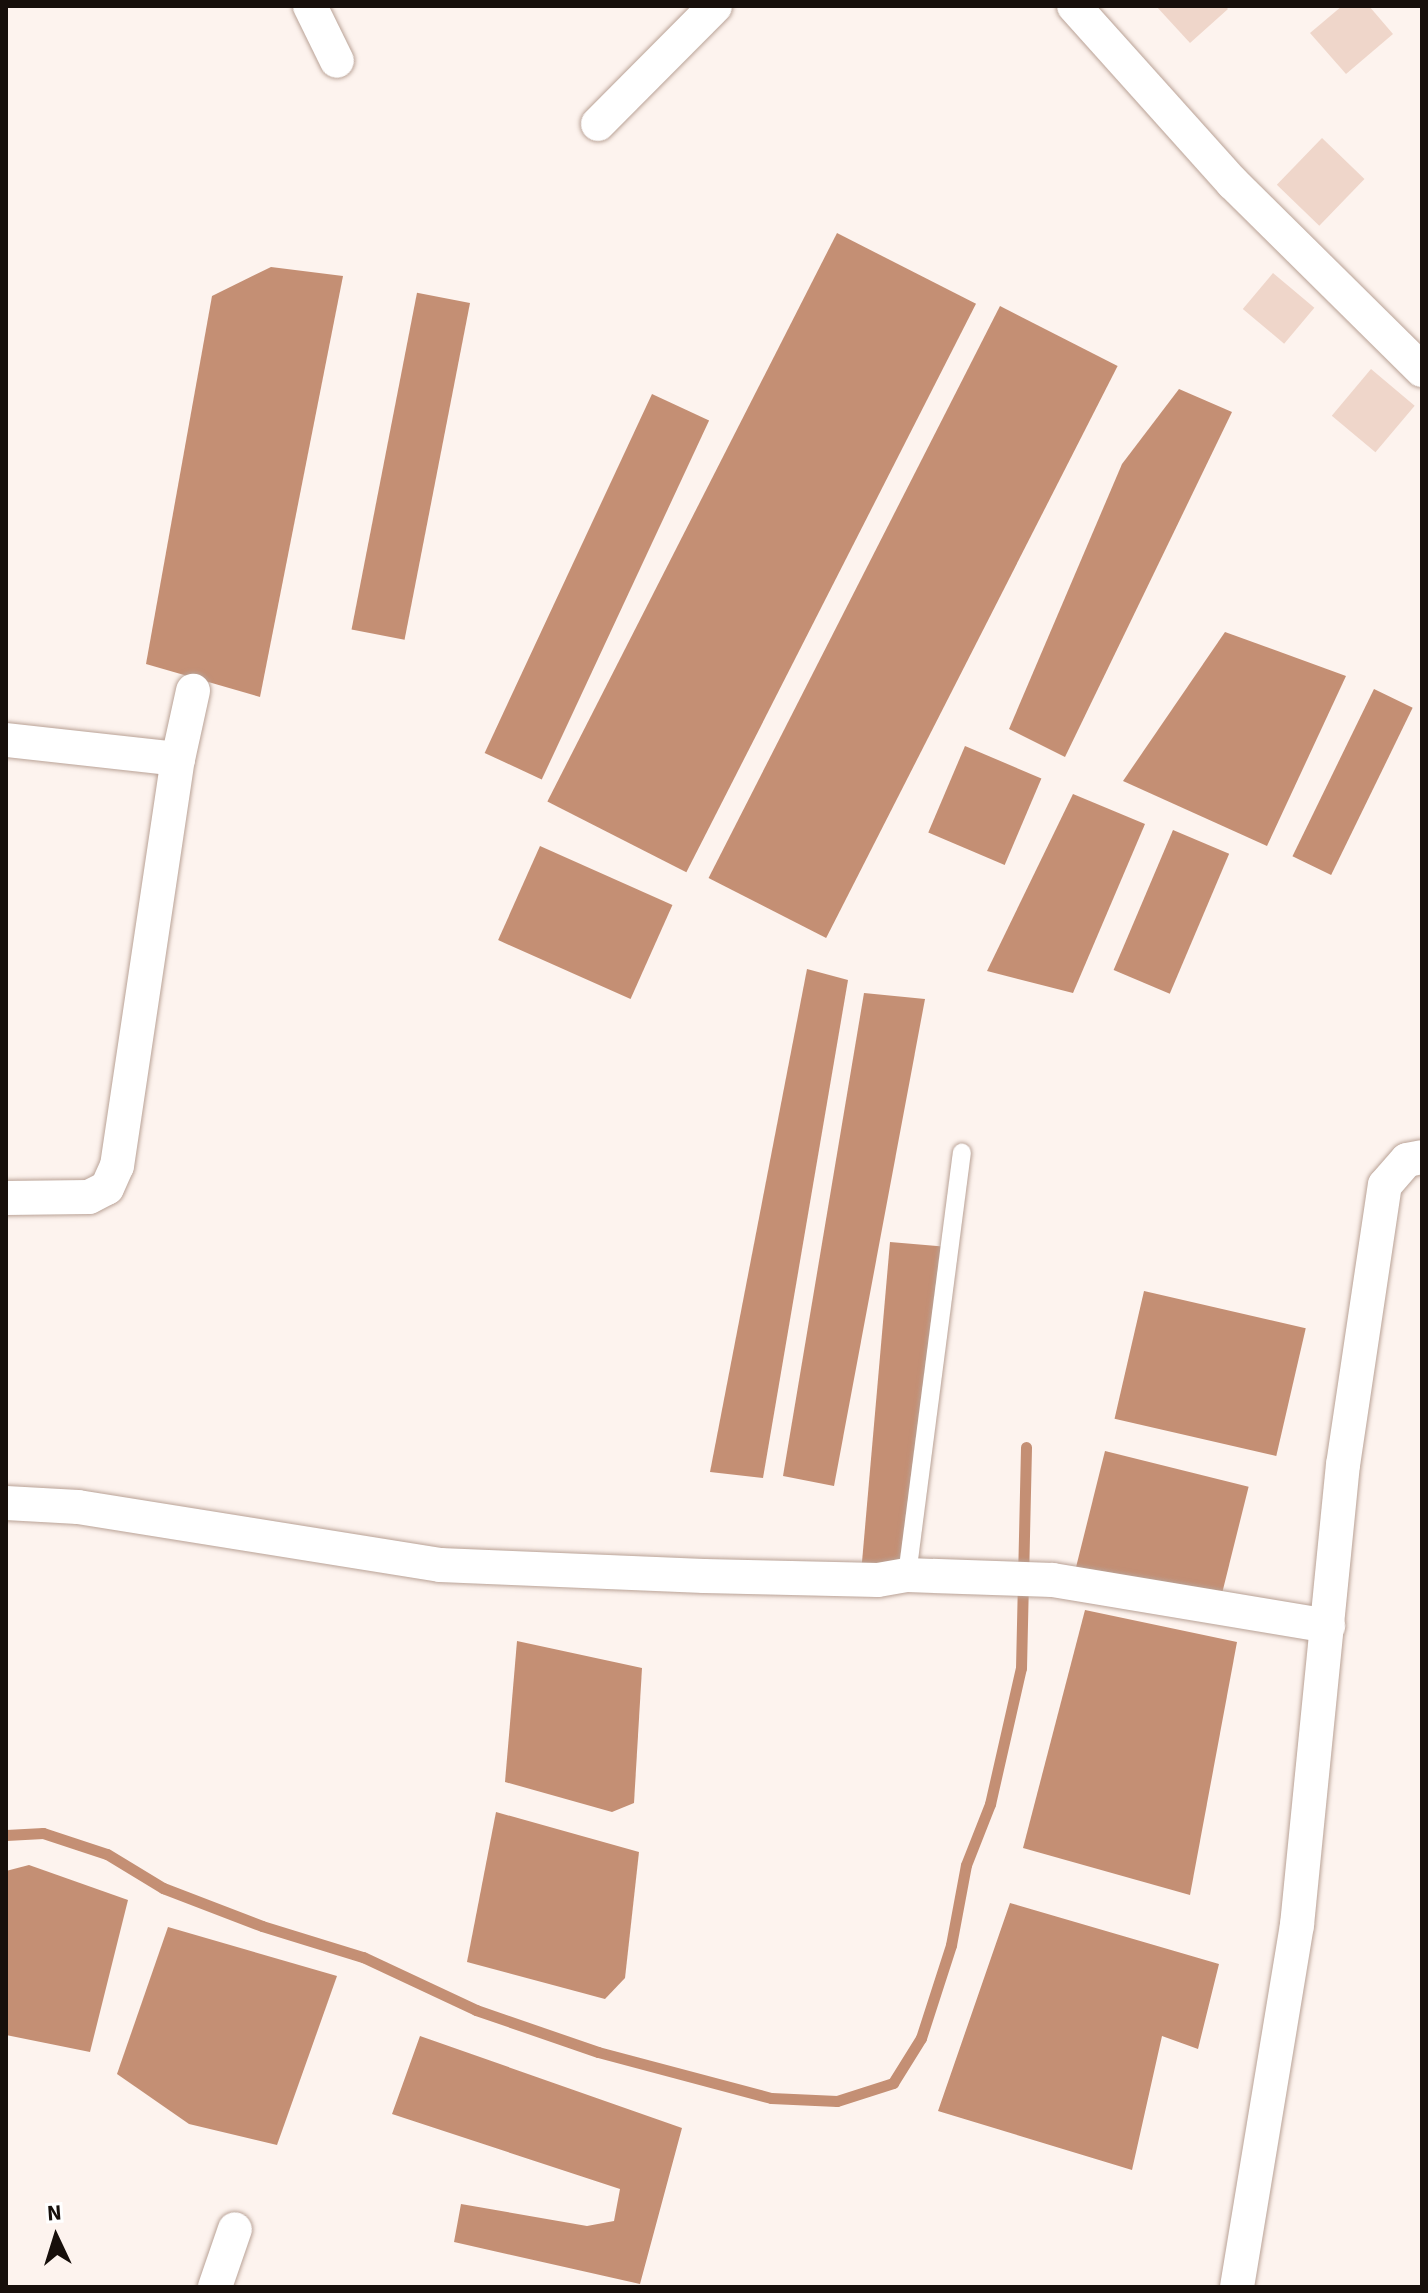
<!DOCTYPE html>
<style>
body{margin:0}
#map{position:relative;width:1428px;height:2293px;overflow:hidden;background:#fdf3ee;font-family:"Source Sans 3",sans-serif}
div>[style]{position:absolute}
.water>*{inset:0;background:#c48f74;transform-origin:0 0}
.stream>*{height:11px;margin:-5.5px;padding:0 5.5px;transform-origin:5.5px;border-radius:5.5px;background:#c48f74}
.building>*{inset:0;background:#efd6ca;transform-origin:0 0}
.roads{filter:drop-shadow(0 0 2px #b9a296) drop-shadow(0 0 2px #b9a296)}
.lane>*{height:18px;margin:-9px;padding:0 9px;transform-origin:9px;border-radius:9px;background:#fff}
.street>*{height:34px;margin:-17px;padding:0 17px;transform-origin:17px;border-radius:17px;background:#fff}
span{translate:-50% -50%;white-space:nowrap;text-align:center;line-height:1.15;-webkit-text-stroke:6px #fff;paint-order:stroke}
.frame{position:absolute;inset:0;border:8px solid #170f0b;pointer-events:none}
.north{position:absolute;left:16px;top:2197px;width:80px;height:80px;-webkit-text-stroke:6px #fff;paint-order:stroke;rotate:356deg;font-size:22px;font-weight:700;line-height:32px;text-align:center;color:#170f0b}
.north::after{content:'';display:block;margin:auto;width:28px;height:36px;background:#170f0b;clip-path:polygon(50% 0,100% 100%,50% 72%,0 100%)}
</style>
<div id="map">
<div class="water">
<div style="left:837px;top:233px;width:156px;height:638px;rotate:27deg"></div>
<div style="clip-path:polygon(271px 267px,343px 276px,260px 697px,146px 664px,212px 296px)"></div>
<div style="left:470px;top:303px;width:343px;height:54px;rotate:101deg"></div>
<div style="left:1000px;top:306px;width:132px;height:642px;rotate:27deg"></div>
<div style="clip-path:polygon(1179px 389px,1232px 412px,1065px 757px,1009px 729px,1122px 464px)"></div>
<div style="left:652px;top:394px;width:63px;height:396px;rotate:25deg"></div>
<div style="clip-path:polygon(1225px 632px,1346px 676px,1267px 846px,1123px 781px)"></div>
<div style="left:1374px;top:689px;width:43px;height:186px;rotate:26deg"></div>
<div style="left:965px;top:746px;width:83px;height:94px;rotate:23deg"></div>
<div style="clip-path:polygon(1073px 794px,1145px 824px,1073px 993px,987px 971px)"></div>
<div style="left:1173px;top:830px;width:61px;height:152px;rotate:23deg"></div>
<div style="left:540px;top:846px;width:145px;height:103px;rotate:24deg"></div>
<div style="clip-path:polygon(807px 969px,848px 980px,763px 1478px,710px 1472px)"></div>
<div style="clip-path:polygon(864px 993px,925px 999px,834px 1486px,783px 1476px)"></div>
<div style="left:890px;top:1242px;width:53px;height:329px;rotate:5deg"></div>
<div style="left:1144px;top:1291px;width:166px;height:131px;rotate:13deg"></div>
<div style="left:1105px;top:1451px;width:148px;height:125px;rotate:14deg"></div>
<div style="clip-path:polygon(1085px 1610px,1237px 1642px,1190px 1895px,1023px 1848px)"></div>
<div style="clip-path:polygon(517px 1641px,642px 1668px,634px 1803px,612px 1812px,505px 1782px)"></div>
<div style="clip-path:polygon(496px 1812px,639px 1852px,625px 1978px,605px 1999px,467px 1962px)"></div>
<div style="clip-path:polygon(29px 1865px,128px 1900px,90px 2052px,6px 2035px,6px 1871px)"></div>
<div style="clip-path:polygon(1010px 1903px,1219px 1964px,1198px 2049px,1162px 2036px,1132px 2170px,938px 2111px)"></div>
<div style="clip-path:polygon(168px 1927px,337px 1976px,277px 2145px,189px 2124px,117px 2074px)"></div>
<div style="clip-path:polygon(420px 2036px,682px 2128px,640px 2284px,454px 2242px,461px 2204px,587px 2226px,614px 2221px,620px 2189px,392px 2114px)"></div>
</div>
<div class="stream">
<div style="left:6px;top:1835px;width:37px;rotate:-3deg"></div>
<div style="left:43px;top:1833px;width:67px;rotate:18.2deg"></div>
<div style="left:107px;top:1854px;width:66px;rotate:31.3deg"></div>
<div style="left:163px;top:1888px;width:106px;rotate:21deg"></div>
<div style="left:262px;top:1926px;width:106px;rotate:17.1deg"></div>
<div style="left:363px;top:1957px;width:125px;rotate:25.1deg"></div>
<div style="left:476px;top:2010px;width:129px;rotate:19deg"></div>
<div style="left:598px;top:2052px;width:179px;rotate:14.9deg"></div>
<div style="left:771px;top:2098px;width:66px;rotate:2.6deg"></div>
<div style="left:837px;top:2101px;width:59px;rotate:-17.8deg"></div>
<div style="left:893px;top:2083px;width:53px;rotate:-58.1deg"></div>
<div style="left:921px;top:2038px;width:98px;rotate:-72.1deg"></div>
<div style="left:951px;top:1945px;width:81px;rotate:-79.4deg"></div>
<div style="left:966px;top:1865px;width:66px;rotate:-68.5deg"></div>
<div style="left:990px;top:1804px;width:139px;rotate:-77.2deg"></div>
<div style="left:1021px;top:1668px;width:221px;rotate:-88.7deg"></div>
</div>
<div class="building">
<div style="clip-path:polygon(1156px 6px,1225px 6px,1228px 9px,1190px 43px)"></div>
<div style="clip-path:polygon(1342px 6px,1369px 6px,1393px 34px,1346px 74px,1310px 33px)"></div>
<div style="left:1322px;top:138px;width:59px;height:65px;rotate:44deg"></div>
<div style="left:1273px;top:273px;width:54px;height:47px;rotate:40deg"></div>
<div style="left:1371px;top:369px;width:57px;height:61px;rotate:40deg"></div>
</div>
<div class="roads">
<div class="lane">
<div style="left:907px;top:1575px;width:426px;rotate:-82.6deg"></div>
</div>
<div class="street">
<div style="left:310px;top:6px;width:61px;rotate:63.9deg"></div>
<div style="left:1074px;top:6px;width:238px;rotate:48.1deg"></div>
<div style="left:1233px;top:183px;width:266px;rotate:44.7deg"></div>
<div style="left:598px;top:124px;width:166px;rotate:-45.2deg"></div>
<div style="left:6px;top:740px;width:173px;rotate:6.3deg"></div>
<div style="left:6px;top:1198px;width:83px;rotate:-0.7deg"></div>
<div style="left:89px;top:1197px;width:20px;rotate:-27deg"></div>
<div style="left:107px;top:1188px;width:24px;rotate:-66deg"></div>
<div style="left:117px;top:1166px;width:412px;rotate:-81.5deg"></div>
<div style="left:178px;top:759px;width:70px;rotate:-77.6deg"></div>
<div style="left:6px;top:1503px;width:72px;rotate:3.2deg"></div>
<div style="left:78px;top:1507px;width:367px;rotate:9.1deg"></div>
<div style="left:440px;top:1565px;width:264px;rotate:2.4deg"></div>
<div style="left:704px;top:1576px;width:174px;rotate:1.3deg"></div>
<div style="left:878px;top:1580px;width:29px;rotate:-10deg"></div>
<div style="left:907px;top:1575px;width:146px;rotate:2deg"></div>
<div style="left:1053px;top:1580px;width:279px;rotate:9.5deg"></div>
<div style="left:215px;top:2287px;width:61px;rotate:-71deg"></div>
<div style="left:1237px;top:2287px;width:367px;rotate:-80.6deg"></div>
<div style="left:1297px;top:1925px;width:462px;rotate:-84.3deg"></div>
<div style="left:1343px;top:1465px;width:283px;rotate:-81.5deg"></div>
<div style="left:1385px;top:1185px;width:33px;rotate:-49deg"></div>
<div style="left:1407px;top:1160px;width:15px;rotate:-11deg"></div>
</div>
</div>
<div class="frame"></div>
<div class="north">N</div>
</div>
